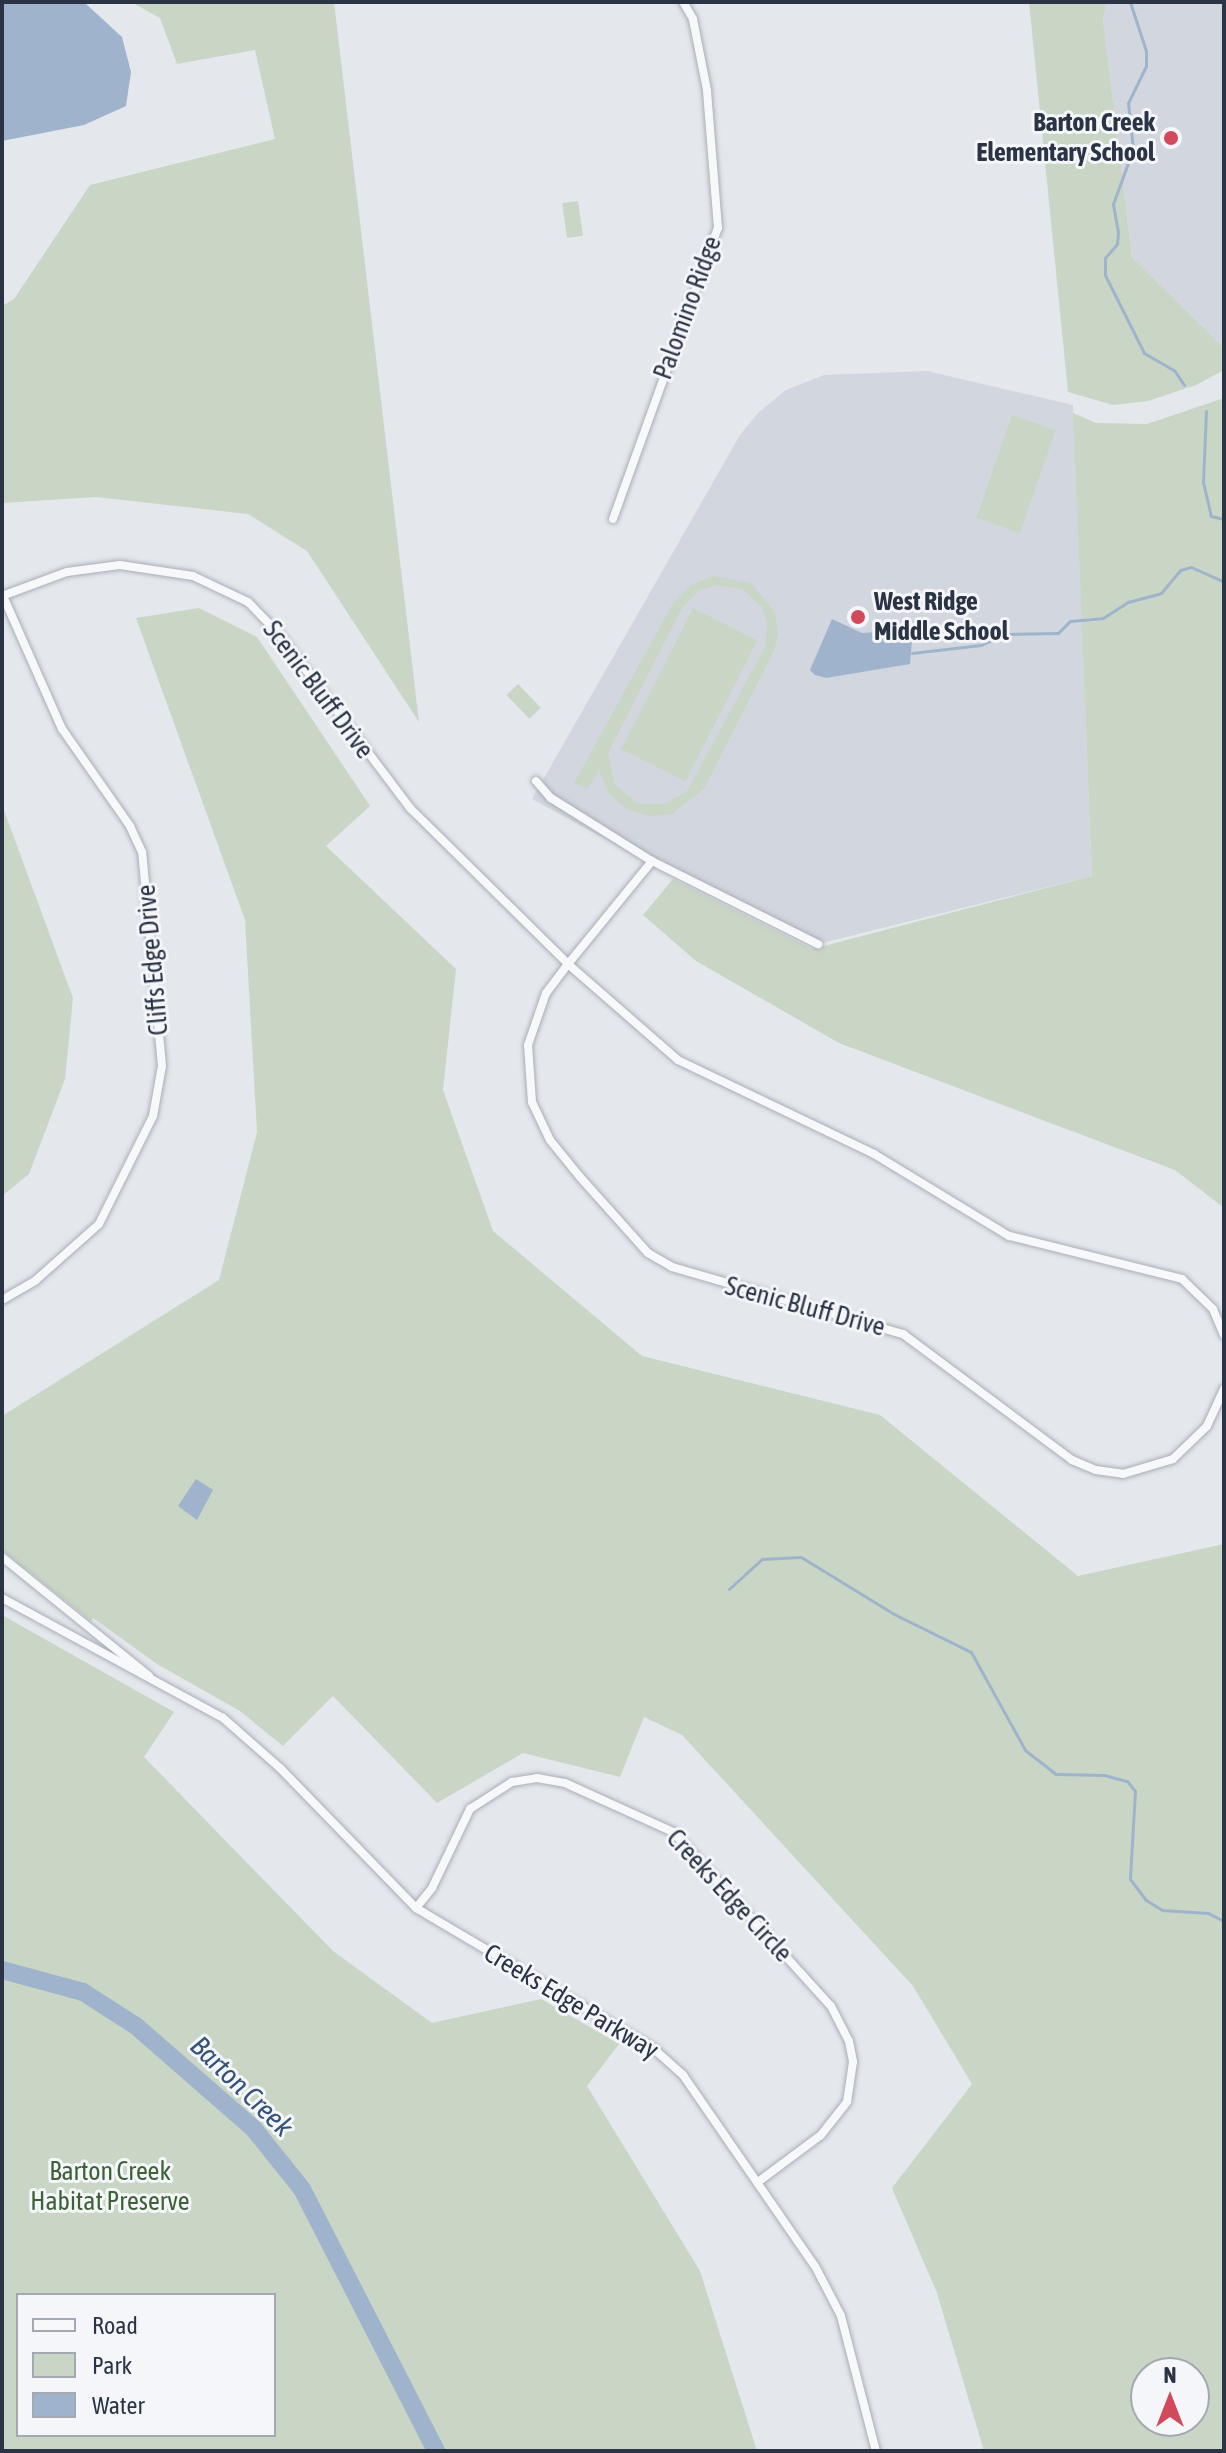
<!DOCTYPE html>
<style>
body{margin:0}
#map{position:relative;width:1226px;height:2453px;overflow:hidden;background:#e4e7ec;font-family:"Asap Condensed",sans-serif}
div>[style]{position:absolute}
.built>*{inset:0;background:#d2d6de}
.green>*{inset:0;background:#c9d6c5;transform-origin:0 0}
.water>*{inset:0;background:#9fb4cc}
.stream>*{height:3px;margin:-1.5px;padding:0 1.5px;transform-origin:1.5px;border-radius:1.5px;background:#9fb4cc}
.river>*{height:18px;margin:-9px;padding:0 9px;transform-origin:9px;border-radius:9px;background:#9fb4cc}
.roads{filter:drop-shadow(0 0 2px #a9aeb7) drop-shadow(0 0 2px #a9aeb7)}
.minor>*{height:8px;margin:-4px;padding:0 4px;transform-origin:4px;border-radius:4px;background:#f7f8fa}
.dots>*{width:22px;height:22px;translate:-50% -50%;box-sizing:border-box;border:4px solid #f4f6f9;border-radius:50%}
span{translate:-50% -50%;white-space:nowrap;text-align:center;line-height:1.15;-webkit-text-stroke:6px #f4f6f9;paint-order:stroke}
.poi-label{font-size:26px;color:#2b3445;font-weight:700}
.right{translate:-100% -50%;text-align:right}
.left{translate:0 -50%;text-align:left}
.street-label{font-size:26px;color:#2b3445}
.park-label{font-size:26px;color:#3f6138}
.water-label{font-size:28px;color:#34527a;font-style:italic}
.frame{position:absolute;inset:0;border:4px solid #2b3445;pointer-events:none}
.legend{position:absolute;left:16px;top:2293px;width:260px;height:144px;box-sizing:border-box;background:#f4f6f9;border:2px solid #a4a8b1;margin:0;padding:10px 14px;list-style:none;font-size:24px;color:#2b3445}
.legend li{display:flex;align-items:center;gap:16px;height:40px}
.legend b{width:40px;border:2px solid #a4a8b1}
.north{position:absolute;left:1130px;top:2357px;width:80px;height:80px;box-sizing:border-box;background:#f4f6f9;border:2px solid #a4a8b1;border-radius:50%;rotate:0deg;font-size:22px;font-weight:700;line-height:32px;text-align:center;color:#2b3445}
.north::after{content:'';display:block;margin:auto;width:28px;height:36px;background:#d1495b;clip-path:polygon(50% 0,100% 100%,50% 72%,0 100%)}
</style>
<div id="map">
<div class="built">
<div style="clip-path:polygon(1107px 2px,1224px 2px,1224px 348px,1132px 257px,1103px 20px)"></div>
<div style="clip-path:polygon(927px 371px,1073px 405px,1092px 876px,818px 944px,655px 866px,532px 799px,740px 435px,758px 413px,786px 390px,824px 375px)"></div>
</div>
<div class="green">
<div style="clip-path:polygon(131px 2px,334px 2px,419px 722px,307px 551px,248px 514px,96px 497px,2px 503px,2px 306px,14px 299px,90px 185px,275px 139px,255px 50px,177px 64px,160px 18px)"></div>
<div style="clip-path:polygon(1029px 2px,1107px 2px,1103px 20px,1132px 257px,1224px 348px,1224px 370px,1196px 385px,1148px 401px,1113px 405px,1068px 392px)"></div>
<div style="left:578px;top:201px;width:35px;height:16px;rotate:82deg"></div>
<div style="clip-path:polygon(1224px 398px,1224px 1208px,1175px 1170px,839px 1043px,696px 961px,643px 915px,673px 879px,812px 949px,1092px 876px,1073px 413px,1096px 423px,1147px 424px)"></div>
<div style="left:1012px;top:415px;width:46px;height:109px;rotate:19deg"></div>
<div style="clip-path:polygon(evenodd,713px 576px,751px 583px,775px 612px,778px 632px,774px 651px,704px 789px,672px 814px,651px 816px,628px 810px,609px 794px,599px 771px,587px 789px,574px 783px,673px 603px,691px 585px,713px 576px,717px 585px,742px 589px,761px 606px,767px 622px,765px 647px,687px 791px,665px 804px,639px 804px,614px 784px,608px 753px,682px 608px,700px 590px,717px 585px)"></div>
<div style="clip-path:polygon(evenodd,199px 608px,257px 637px,370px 806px,326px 846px,456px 969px,443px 1090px,493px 1231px,642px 1356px,880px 1415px,1078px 1576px,1224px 1544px,1224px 2451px,984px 2451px,937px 2293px,892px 2188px,972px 2084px,913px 1986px,682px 1735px,644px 1717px,620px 1777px,523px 1753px,437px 1803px,333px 1696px,283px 1746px,240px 1711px,157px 1664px,93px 1618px,91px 1621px,2px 1550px,2px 1416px,219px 1280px,257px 1132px,245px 920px,136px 618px,199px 608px,1146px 2373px,1194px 2373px,1194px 2421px,1146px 2421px,1146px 2373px)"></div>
<div style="left:693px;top:608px;width:72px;height:158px;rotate:27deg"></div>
<div style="left:518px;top:684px;width:33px;height:16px;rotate:46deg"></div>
<div style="clip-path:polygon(2px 805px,73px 998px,65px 1079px,29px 1174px,2px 1196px)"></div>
<div style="clip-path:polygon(evenodd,2px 1615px,174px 1712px,144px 1757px,333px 1951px,432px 2023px,541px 1999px,619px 2044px,587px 2086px,700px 2271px,757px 2451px,2px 2451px,2px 1615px,18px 2295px,274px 2295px,274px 2435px,18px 2435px,18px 2295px)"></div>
</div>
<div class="water">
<div style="clip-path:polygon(2px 2px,85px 3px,122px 37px,131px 72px,126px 106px,84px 125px,2px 141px)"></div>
<div style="clip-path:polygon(832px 619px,862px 633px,901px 630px,912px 640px,910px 664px,826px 678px,815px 675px,810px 670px)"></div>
<div style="clip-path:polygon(196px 1479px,213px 1490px,197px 1520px,178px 1506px)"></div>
</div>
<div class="stream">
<div style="left:1130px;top:2px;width:52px;rotate:71.9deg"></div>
<div style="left:1146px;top:51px;width:15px;rotate:90deg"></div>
<div style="left:1146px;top:66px;width:41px;rotate:115.9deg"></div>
<div style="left:1128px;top:103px;width:46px;rotate:83.8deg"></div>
<div style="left:1133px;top:149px;width:59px;rotate:110deg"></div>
<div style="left:1113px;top:204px;width:29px;rotate:80deg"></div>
<div style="left:1118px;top:233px;width:11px;rotate:95deg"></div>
<div style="left:1117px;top:244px;width:18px;rotate:131deg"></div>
<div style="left:1105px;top:258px;width:17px;rotate:90deg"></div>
<div style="left:1105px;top:275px;width:87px;rotate:63.4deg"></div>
<div style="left:1144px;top:353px;width:34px;rotate:30deg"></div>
<div style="left:1174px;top:370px;width:18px;rotate:56deg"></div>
<div style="left:1206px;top:411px;width:71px;rotate:92.4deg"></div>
<div style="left:1203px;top:482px;width:35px;rotate:77deg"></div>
<div style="left:1211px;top:516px;width:13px;rotate:13deg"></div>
<div style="left:912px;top:653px;width:69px;rotate:-6.6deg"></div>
<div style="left:981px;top:645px;width:27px;rotate:-24deg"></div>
<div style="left:1006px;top:634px;width:52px;rotate:-1.1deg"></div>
<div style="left:1058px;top:633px;width:17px;rotate:-45deg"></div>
<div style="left:1070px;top:621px;width:33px;rotate:-5deg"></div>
<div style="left:1103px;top:618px;width:30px;rotate:-33deg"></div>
<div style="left:1128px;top:602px;width:34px;rotate:-15deg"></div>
<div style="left:1161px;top:593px;width:30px;rotate:-50deg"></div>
<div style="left:1180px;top:570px;width:11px;rotate:-15deg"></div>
<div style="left:1191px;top:567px;width:36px;rotate:24deg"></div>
<div style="left:729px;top:1589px;width:45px;rotate:-42.3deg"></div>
<div style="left:762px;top:1559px;width:39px;rotate:-3deg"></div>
<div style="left:801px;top:1557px;width:109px;rotate:31.5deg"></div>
<div style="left:894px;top:1614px;width:86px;rotate:26.3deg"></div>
<div style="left:971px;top:1652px;width:112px;rotate:61.1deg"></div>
<div style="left:1025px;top:1750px;width:39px;rotate:38deg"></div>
<div style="left:1056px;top:1774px;width:48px;rotate:1.2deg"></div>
<div style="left:1104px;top:1775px;width:24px;rotate:15deg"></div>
<div style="left:1127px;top:1781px;width:13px;rotate:51deg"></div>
<div style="left:1135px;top:1791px;width:88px;rotate:93.3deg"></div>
<div style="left:1130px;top:1879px;width:26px;rotate:53deg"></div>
<div style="left:1146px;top:1900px;width:19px;rotate:32deg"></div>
<div style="left:1162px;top:1910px;width:46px;rotate:3.7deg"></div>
<div style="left:1208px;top:1913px;width:18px;rotate:27deg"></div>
</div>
<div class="river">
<div style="left:2px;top:1970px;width:84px;rotate:15.2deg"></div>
<div style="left:83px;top:1992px;width:63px;rotate:32.7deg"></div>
<div style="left:136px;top:2026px;width:155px;rotate:41.1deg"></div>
<div style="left:253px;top:2128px;width:78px;rotate:51.2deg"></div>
<div style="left:302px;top:2189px;width:294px;rotate:62.9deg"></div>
</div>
<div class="roads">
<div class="minor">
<div style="left:613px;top:519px;width:309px;rotate:-70.2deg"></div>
<div style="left:718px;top:228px;width:138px;rotate:-94.6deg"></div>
<div style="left:707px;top:90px;width:72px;rotate:-101.2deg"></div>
<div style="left:693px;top:19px;width:20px;rotate:-120deg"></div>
<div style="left:2px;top:596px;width:69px;rotate:-20.3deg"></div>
<div style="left:67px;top:572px;width:53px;rotate:-7.5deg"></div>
<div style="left:120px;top:565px;width:74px;rotate:8.6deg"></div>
<div style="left:193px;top:576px;width:61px;rotate:25.3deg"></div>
<div style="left:248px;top:602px;width:45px;rotate:45.9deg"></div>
<div style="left:279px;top:634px;width:218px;rotate:53deg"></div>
<div style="left:410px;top:808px;width:222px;rotate:44.6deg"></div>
<div style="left:568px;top:964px;width:133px;rotate:-50.8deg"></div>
<div style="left:536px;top:781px;width:23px;rotate:49deg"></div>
<div style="left:551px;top:798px;width:119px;rotate:32deg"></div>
<div style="left:652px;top:861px;width:186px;rotate:26.6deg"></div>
<div style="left:2px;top:1300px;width:39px;rotate:-30deg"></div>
<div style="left:36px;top:1280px;width:84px;rotate:-41.6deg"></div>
<div style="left:99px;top:1224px;width:121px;rotate:-63.4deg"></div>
<div style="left:153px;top:1116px;width:51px;rotate:-79.8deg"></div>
<div style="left:162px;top:1066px;width:215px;rotate:-95.3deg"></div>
<div style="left:142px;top:852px;width:29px;rotate:-115deg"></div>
<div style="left:130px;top:826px;width:118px;rotate:-125deg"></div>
<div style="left:62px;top:729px;width:145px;rotate:-113.9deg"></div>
<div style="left:1224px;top:1335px;width:28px;rotate:-113deg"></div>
<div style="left:1213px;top:1309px;width:43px;rotate:-135.9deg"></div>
<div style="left:1182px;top:1279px;width:178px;rotate:-166deg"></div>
<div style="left:1009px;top:1236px;width:158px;rotate:-148.7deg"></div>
<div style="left:874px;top:1154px;width:217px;rotate:-154.4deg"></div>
<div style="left:678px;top:1060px;width:146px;rotate:-138.9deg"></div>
<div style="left:568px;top:964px;width:36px;rotate:127deg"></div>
<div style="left:546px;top:993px;width:55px;rotate:109.1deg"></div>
<div style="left:528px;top:1045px;width:57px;rotate:86deg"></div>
<div style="left:532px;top:1102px;width:42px;rotate:64.7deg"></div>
<div style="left:550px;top:1140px;width:48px;rotate:51deg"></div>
<div style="left:580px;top:1177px;width:102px;rotate:48.2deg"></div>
<div style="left:648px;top:1253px;width:28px;rotate:30deg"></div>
<div style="left:672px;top:1267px;width:241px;rotate:16.2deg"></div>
<div style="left:903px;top:1334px;width:211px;rotate:36.7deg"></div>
<div style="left:1072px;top:1460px;width:26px;rotate:23deg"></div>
<div style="left:1096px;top:1470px;width:27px;rotate:8deg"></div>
<div style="left:1123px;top:1474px;width:52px;rotate:-16.7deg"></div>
<div style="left:1173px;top:1459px;width:47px;rotate:-44.1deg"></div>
<div style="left:1207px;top:1426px;width:41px;rotate:-65.3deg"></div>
<div style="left:2px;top:1557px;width:189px;rotate:39deg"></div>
<div style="left:2px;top:1598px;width:251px;rotate:28.5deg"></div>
<div style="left:223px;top:1718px;width:76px;rotate:41.3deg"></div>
<div style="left:280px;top:1768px;width:195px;rotate:45.8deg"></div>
<div style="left:416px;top:1908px;width:277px;rotate:30.6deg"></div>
<div style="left:654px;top:2049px;width:39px;rotate:42deg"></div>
<div style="left:683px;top:2075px;width:232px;rotate:55.4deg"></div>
<div style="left:815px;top:2266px;width:56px;rotate:62.5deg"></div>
<div style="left:841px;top:2316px;width:139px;rotate:75.5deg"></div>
<div style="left:416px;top:1908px;width:26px;rotate:-51deg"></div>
<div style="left:432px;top:1888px;width:88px;rotate:-64.3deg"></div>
<div style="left:470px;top:1809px;width:50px;rotate:-32.7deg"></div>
<div style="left:512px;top:1782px;width:25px;rotate:-9deg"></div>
<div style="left:537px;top:1778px;width:28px;rotate:10deg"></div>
<div style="left:565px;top:1783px;width:119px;rotate:24.4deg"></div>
<div style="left:673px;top:1832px;width:235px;rotate:47.8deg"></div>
<div style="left:831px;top:2006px;width:39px;rotate:63deg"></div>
<div style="left:849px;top:2041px;width:21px;rotate:79deg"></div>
<div style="left:853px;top:2062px;width:40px;rotate:98.5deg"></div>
<div style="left:847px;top:2102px;width:42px;rotate:128.2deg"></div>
<div style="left:821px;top:2135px;width:79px;rotate:143.3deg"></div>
</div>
</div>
<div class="dots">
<div style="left:1171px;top:138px;background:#d1495b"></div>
<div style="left:858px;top:617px;background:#d1495b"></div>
</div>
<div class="poi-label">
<span class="right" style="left:1155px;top:138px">Barton Creek<br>Elementary School</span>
<span class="left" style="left:874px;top:617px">West Ridge<br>Middle School</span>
</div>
<div class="street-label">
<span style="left:688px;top:308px;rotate:-70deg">Palomino Ridge</span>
<span style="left:318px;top:690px;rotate:53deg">Scenic Bluff Drive</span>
<span style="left:153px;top:960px;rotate:-95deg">Cliffs Edge Drive</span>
<span style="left:805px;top:1307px;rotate:15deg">Scenic Bluff Drive</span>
<span style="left:729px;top:1896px;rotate:47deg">Creeks Edge Circle</span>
<span style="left:571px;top:2002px;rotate:31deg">Creeks Edge Parkway</span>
</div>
<div class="park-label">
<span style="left:110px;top:2187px">Barton Creek<br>Habitat Preserve</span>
</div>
<div class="water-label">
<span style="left:242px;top:2086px;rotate:44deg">Barton Creek</span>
</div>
<div class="frame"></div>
<ul class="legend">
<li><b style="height:10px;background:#f7f8fa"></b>Road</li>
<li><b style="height:22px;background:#c9d6c5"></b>Park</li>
<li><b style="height:22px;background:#9fb4cc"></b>Water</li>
</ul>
<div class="north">N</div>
</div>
